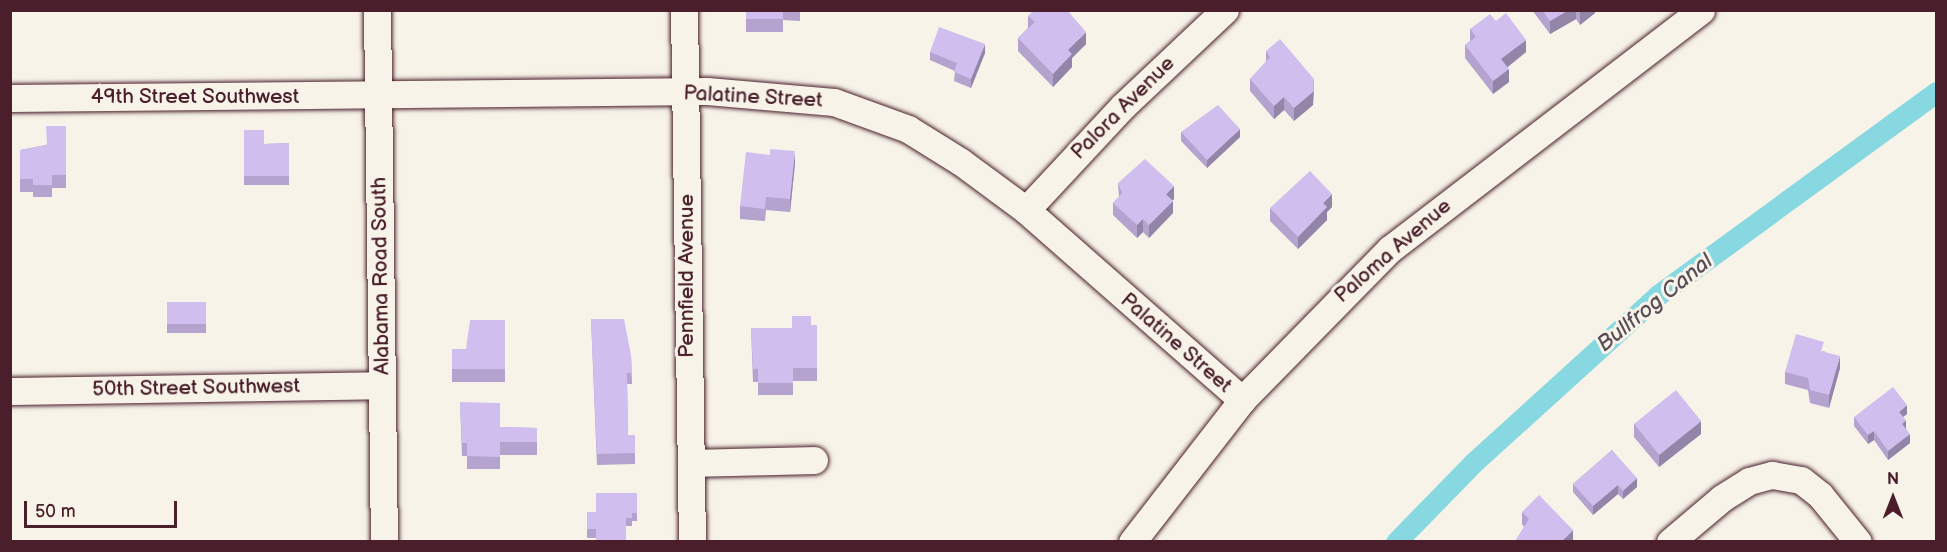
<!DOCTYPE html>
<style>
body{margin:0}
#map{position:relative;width:1947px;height:552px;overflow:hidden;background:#f7f3e8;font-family:"Balsamiq Sans",sans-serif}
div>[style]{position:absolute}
.canal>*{height:21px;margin:-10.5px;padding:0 10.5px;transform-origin:10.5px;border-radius:10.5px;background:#87d8e1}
.roads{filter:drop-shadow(0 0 2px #4a1f2b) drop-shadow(0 0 2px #4a1f2b)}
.minor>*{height:27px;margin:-13.5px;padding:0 13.5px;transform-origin:13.5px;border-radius:13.5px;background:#f7f3e8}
.wall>*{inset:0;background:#b3a3ce;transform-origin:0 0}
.shaded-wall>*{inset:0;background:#9285a7}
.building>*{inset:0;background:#d0beef;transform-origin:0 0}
span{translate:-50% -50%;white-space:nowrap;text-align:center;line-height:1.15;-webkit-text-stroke:6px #f7f3e8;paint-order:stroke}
.street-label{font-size:21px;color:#4a1f2b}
.water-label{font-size:22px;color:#594d58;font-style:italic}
.frame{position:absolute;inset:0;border:12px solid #4a1f2b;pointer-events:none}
.north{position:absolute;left:1863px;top:468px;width:60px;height:60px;-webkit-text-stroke:4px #f7f3e8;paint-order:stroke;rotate:0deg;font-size:16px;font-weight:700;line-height:24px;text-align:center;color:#4a1f2b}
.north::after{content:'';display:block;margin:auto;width:21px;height:27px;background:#4a1f2b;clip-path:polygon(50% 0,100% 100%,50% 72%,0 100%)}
.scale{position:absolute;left:24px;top:501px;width:153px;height:27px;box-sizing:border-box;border:3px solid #4a1f2b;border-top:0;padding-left:8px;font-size:18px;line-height:21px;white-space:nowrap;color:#4a1f2b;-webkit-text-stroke:4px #f7f3e8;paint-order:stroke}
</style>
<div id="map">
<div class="canal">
<div style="left:1396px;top:542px;width:110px;rotate:-45.7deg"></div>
<div style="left:1473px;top:463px;width:250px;rotate:-42.2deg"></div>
<div style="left:1658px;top:295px;width:344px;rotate:-36.1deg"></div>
</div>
<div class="roads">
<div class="minor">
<div style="left:377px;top:10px;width:532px;rotate:89.25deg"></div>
<div style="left:684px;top:10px;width:532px;rotate:89.14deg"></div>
<div style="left:10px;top:98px;width:697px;rotate:-0.58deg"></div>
<div style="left:707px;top:91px;width:127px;rotate:5deg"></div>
<div style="left:834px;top:102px;width:79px;rotate:20deg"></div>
<div style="left:908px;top:129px;width:62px;rotate:31.9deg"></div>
<div style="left:961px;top:162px;width:81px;rotate:36.4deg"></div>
<div style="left:1026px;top:210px;width:288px;rotate:41.3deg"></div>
<div style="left:1026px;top:210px;width:142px;rotate:-47deg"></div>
<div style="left:1123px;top:106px;width:140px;rotate:-43.3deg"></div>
<div style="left:10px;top:391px;width:372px;rotate:-0.9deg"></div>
<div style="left:691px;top:463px;width:123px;rotate:-1.4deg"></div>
<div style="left:1132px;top:542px;width:180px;rotate:-52.2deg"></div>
<div style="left:1242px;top:400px;width:211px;rotate:-45.6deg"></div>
<div style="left:1390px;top:249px;width:392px;rotate:-37.5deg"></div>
<div style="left:1670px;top:542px;width:68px;rotate:-40.2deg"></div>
<div style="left:1722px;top:498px;width:32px;rotate:-32deg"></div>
<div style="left:1749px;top:481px;width:24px;rotate:-15deg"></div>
<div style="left:1772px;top:475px;width:29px;rotate:10deg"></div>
<div style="left:1801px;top:480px;width:24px;rotate:38deg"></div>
<div style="left:1820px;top:495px;width:60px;rotate:51deg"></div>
</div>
</div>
<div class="wall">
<div style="clip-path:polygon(746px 10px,800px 10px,800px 21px,783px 20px,783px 32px,746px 32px)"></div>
<div style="clip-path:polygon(1532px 10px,1595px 10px,1595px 13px,1580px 25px,1576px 19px,1550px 34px)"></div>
<div style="clip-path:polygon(1028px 16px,1086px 44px,1072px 58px,1072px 67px,1053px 87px,1018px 51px,1018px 38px,1028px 28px)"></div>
<div style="clip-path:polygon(1496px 21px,1526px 52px,1508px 67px,1509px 82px,1493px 94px,1465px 58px,1465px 45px,1470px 41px,1470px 29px)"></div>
<div style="clip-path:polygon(1266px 51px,1314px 92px,1313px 105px,1294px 121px,1284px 110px,1274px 119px,1250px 91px,1250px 79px,1266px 62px)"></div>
<div style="clip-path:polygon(930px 52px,985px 53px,971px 88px,954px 81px,955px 71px,930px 60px)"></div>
<div style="clip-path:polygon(66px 126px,66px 188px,52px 188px,52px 197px,33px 197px,33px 192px,20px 192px,20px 150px,46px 145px)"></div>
<div style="clip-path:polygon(244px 130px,264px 144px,289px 143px,289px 185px,244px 185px)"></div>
<div style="clip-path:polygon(1181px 132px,1240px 137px,1207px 168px,1181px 141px)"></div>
<div style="clip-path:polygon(770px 155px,795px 163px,790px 212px,766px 210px,765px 221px,740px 219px,740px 206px)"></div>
<div style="clip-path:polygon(1118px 183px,1174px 199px,1172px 200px,1173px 213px,1149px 238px,1143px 232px,1137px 238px,1113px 215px,1113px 203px,1119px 197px)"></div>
<div style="clip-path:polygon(1332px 207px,1327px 212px,1327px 220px,1298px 249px,1270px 221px,1270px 208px)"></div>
<div style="left:167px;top:302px;width:39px;height:31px"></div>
<div style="clip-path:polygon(591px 319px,631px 355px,632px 384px,627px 384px,628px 435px,635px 435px,635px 464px,597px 465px)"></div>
<div style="clip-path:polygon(505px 320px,505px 382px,452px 382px,452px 349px,466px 349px)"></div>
<div style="clip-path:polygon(811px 325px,817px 325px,817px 381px,793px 381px,793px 395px,758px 395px,758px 382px,753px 382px,751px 328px,792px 328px)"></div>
<div style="clip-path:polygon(1824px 351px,1840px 368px,1829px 408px,1810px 403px,1808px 390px,1785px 384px,1785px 372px)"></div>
<div style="clip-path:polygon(460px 402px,500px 427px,537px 428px,537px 455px,500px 455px,500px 469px,467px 469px,467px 456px,462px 456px)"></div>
<div style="clip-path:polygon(1907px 414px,1903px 417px,1910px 443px,1888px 460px,1874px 440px,1868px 444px,1854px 426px,1854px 417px)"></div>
<div style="clip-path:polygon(1634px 424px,1701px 434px,1659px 467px,1634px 437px)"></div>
<div style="clip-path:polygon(1612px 450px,1637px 487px,1623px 499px,1618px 494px,1593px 515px,1573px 492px,1573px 484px)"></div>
<div style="clip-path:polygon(637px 493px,637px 521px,632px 521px,632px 526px,626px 526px,626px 542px,596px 542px,596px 538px,587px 538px,587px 512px,596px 512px)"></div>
<div style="clip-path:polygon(1522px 512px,1573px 542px,1515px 542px,1524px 527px,1522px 524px)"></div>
</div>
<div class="shaded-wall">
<div style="clip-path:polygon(1569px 10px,1576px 10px,1576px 19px,1550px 34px,1550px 21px)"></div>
<div style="clip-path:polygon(1582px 10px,1595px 10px,1595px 13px,1580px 25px,1580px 12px)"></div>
<div style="clip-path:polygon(1086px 32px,1086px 44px,1072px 58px,1072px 67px,1053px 87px,1053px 74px,1068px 50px)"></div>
<div style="clip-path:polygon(1526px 40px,1526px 52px,1501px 72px,1501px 59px)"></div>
<div style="clip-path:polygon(985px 44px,985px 53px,971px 88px,971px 79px)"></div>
<div style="clip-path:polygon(1509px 69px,1509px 82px,1493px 94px,1493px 81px)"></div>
<div style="clip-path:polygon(1314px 79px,1313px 105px,1294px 121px,1294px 108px)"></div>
<div style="clip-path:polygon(1284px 97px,1284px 110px,1274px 119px,1274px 106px)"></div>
<div style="clip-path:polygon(1240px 129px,1240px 137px,1207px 168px,1207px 160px)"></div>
<div style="clip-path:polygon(795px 151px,795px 163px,790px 212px,790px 199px)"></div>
<div style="clip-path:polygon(1174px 186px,1174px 199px,1166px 207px,1166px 194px)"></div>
<div style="clip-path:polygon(1332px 194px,1332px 207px,1327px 212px,1327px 220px,1298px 249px,1298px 237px,1323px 203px)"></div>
<div style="clip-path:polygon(1173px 201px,1173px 213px,1149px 238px,1149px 225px)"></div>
<div style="clip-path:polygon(1143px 219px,1143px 232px,1137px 238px,1137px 225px)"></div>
<div style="clip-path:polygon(1840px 356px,1840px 368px,1829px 408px,1829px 395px)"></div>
<div style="clip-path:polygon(1907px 405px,1907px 414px,1899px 420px,1899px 412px)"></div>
<div style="clip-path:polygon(1906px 420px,1906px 429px,1902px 424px)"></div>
<div style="clip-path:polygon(1701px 421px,1701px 434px,1659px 467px,1659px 455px)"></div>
<div style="clip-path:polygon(1874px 431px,1874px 440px,1868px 444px,1868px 435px)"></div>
<div style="clip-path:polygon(1910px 434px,1910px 443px,1888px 460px,1888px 451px)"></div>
<div style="clip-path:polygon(1637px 478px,1637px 487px,1623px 499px,1623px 491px)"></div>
<div style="clip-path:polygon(1618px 485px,1618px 494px,1593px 515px,1593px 506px)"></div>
<div style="clip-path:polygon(1573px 530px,1573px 542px,1561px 542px)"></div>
</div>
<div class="building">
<div style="left:746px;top:10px;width:37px;height:9px"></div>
<div style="clip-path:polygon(1034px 10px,1067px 10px,1086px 32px,1068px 50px,1072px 54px,1053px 74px,1018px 38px,1035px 22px,1028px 16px)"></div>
<div style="clip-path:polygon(1542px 10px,1569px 10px,1550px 21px)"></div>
<div style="clip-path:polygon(1506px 13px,1526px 40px,1501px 59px,1509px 69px,1493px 81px,1465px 45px,1476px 37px,1470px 29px,1490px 14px,1496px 21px)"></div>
<div style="clip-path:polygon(939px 27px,985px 44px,971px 79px,954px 72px,957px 63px,930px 52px)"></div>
<div style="clip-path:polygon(1280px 39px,1314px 79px,1313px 92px,1294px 108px,1284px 97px,1274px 106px,1250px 79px,1270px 57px,1266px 51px)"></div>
<div style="clip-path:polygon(1218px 105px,1240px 129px,1207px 160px,1181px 132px)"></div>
<div style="clip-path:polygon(46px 126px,66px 126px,66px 175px,52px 175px,52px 185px,33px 185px,33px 179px,20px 179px,20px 150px,47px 145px)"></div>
<div style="clip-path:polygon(244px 130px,264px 130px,264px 144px,289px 143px,289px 176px,244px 176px)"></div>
<div style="clip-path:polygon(770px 149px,795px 151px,790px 199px,766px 197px,765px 209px,740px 206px,746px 152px,770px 155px)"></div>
<div style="clip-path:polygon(1145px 159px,1174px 186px,1166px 194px,1173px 201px,1149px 225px,1143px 219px,1137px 225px,1113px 203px,1122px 193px,1118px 183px)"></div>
<div style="clip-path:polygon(1310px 171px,1332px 194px,1323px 203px,1327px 207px,1298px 237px,1270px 208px)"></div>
<div style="left:167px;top:302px;width:39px;height:22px"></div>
<div style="clip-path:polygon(792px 316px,811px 316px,811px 325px,817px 325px,817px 368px,793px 368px,793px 383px,758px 383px,758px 369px,753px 369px,751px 328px,792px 328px)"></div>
<div style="clip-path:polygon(591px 319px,624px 319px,631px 355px,632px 373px,627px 373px,628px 435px,635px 435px,635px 453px,597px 454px)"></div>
<div style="clip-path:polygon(470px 320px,505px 320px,505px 369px,452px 369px,452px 349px,466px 349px)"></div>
<div style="clip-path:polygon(1796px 334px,1824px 342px,1821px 351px,1840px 356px,1829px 395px,1810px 390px,1808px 378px,1785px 372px)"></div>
<div style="clip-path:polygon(1893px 387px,1907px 405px,1899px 412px,1906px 420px,1902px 424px,1910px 434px,1888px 451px,1874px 431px,1868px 435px,1854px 417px)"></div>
<div style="left:1676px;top:390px;width:40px;height:54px;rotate:51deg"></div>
<div style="clip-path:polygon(460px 402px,500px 403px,500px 427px,537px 428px,537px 442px,500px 442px,500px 457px,467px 456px,467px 443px,462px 443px)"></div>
<div style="clip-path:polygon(1612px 450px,1637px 478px,1623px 491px,1618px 485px,1593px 506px,1573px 484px)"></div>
<div style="clip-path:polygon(596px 493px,637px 493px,637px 513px,632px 513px,632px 518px,626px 518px,626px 541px,596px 541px,596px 529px,587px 529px,587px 512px,596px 512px)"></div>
<div style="clip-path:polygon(1539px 495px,1573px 530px,1561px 542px,1515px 541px,1529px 519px,1522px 512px)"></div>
</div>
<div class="street-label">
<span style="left:195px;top:97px">49th Street Southwest</span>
<span style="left:753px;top:97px;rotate:3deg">Palatine Street</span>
<span style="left:1123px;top:108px;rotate:-45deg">Palora Avenue</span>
<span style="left:1393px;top:251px;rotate:-41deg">Paloma Avenue</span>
<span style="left:381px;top:276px;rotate:-91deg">Alabama Road South</span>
<span style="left:687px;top:276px;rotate:-90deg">Pennfield Avenue</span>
<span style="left:1176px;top:343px;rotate:41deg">Palatine Street</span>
<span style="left:196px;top:388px;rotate:-1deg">50th Street Southwest</span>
</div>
<div class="water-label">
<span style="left:1655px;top:303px;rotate:-39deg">Bullfrog Canal</span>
</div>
<div class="frame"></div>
<div class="north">N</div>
<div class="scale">50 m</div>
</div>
